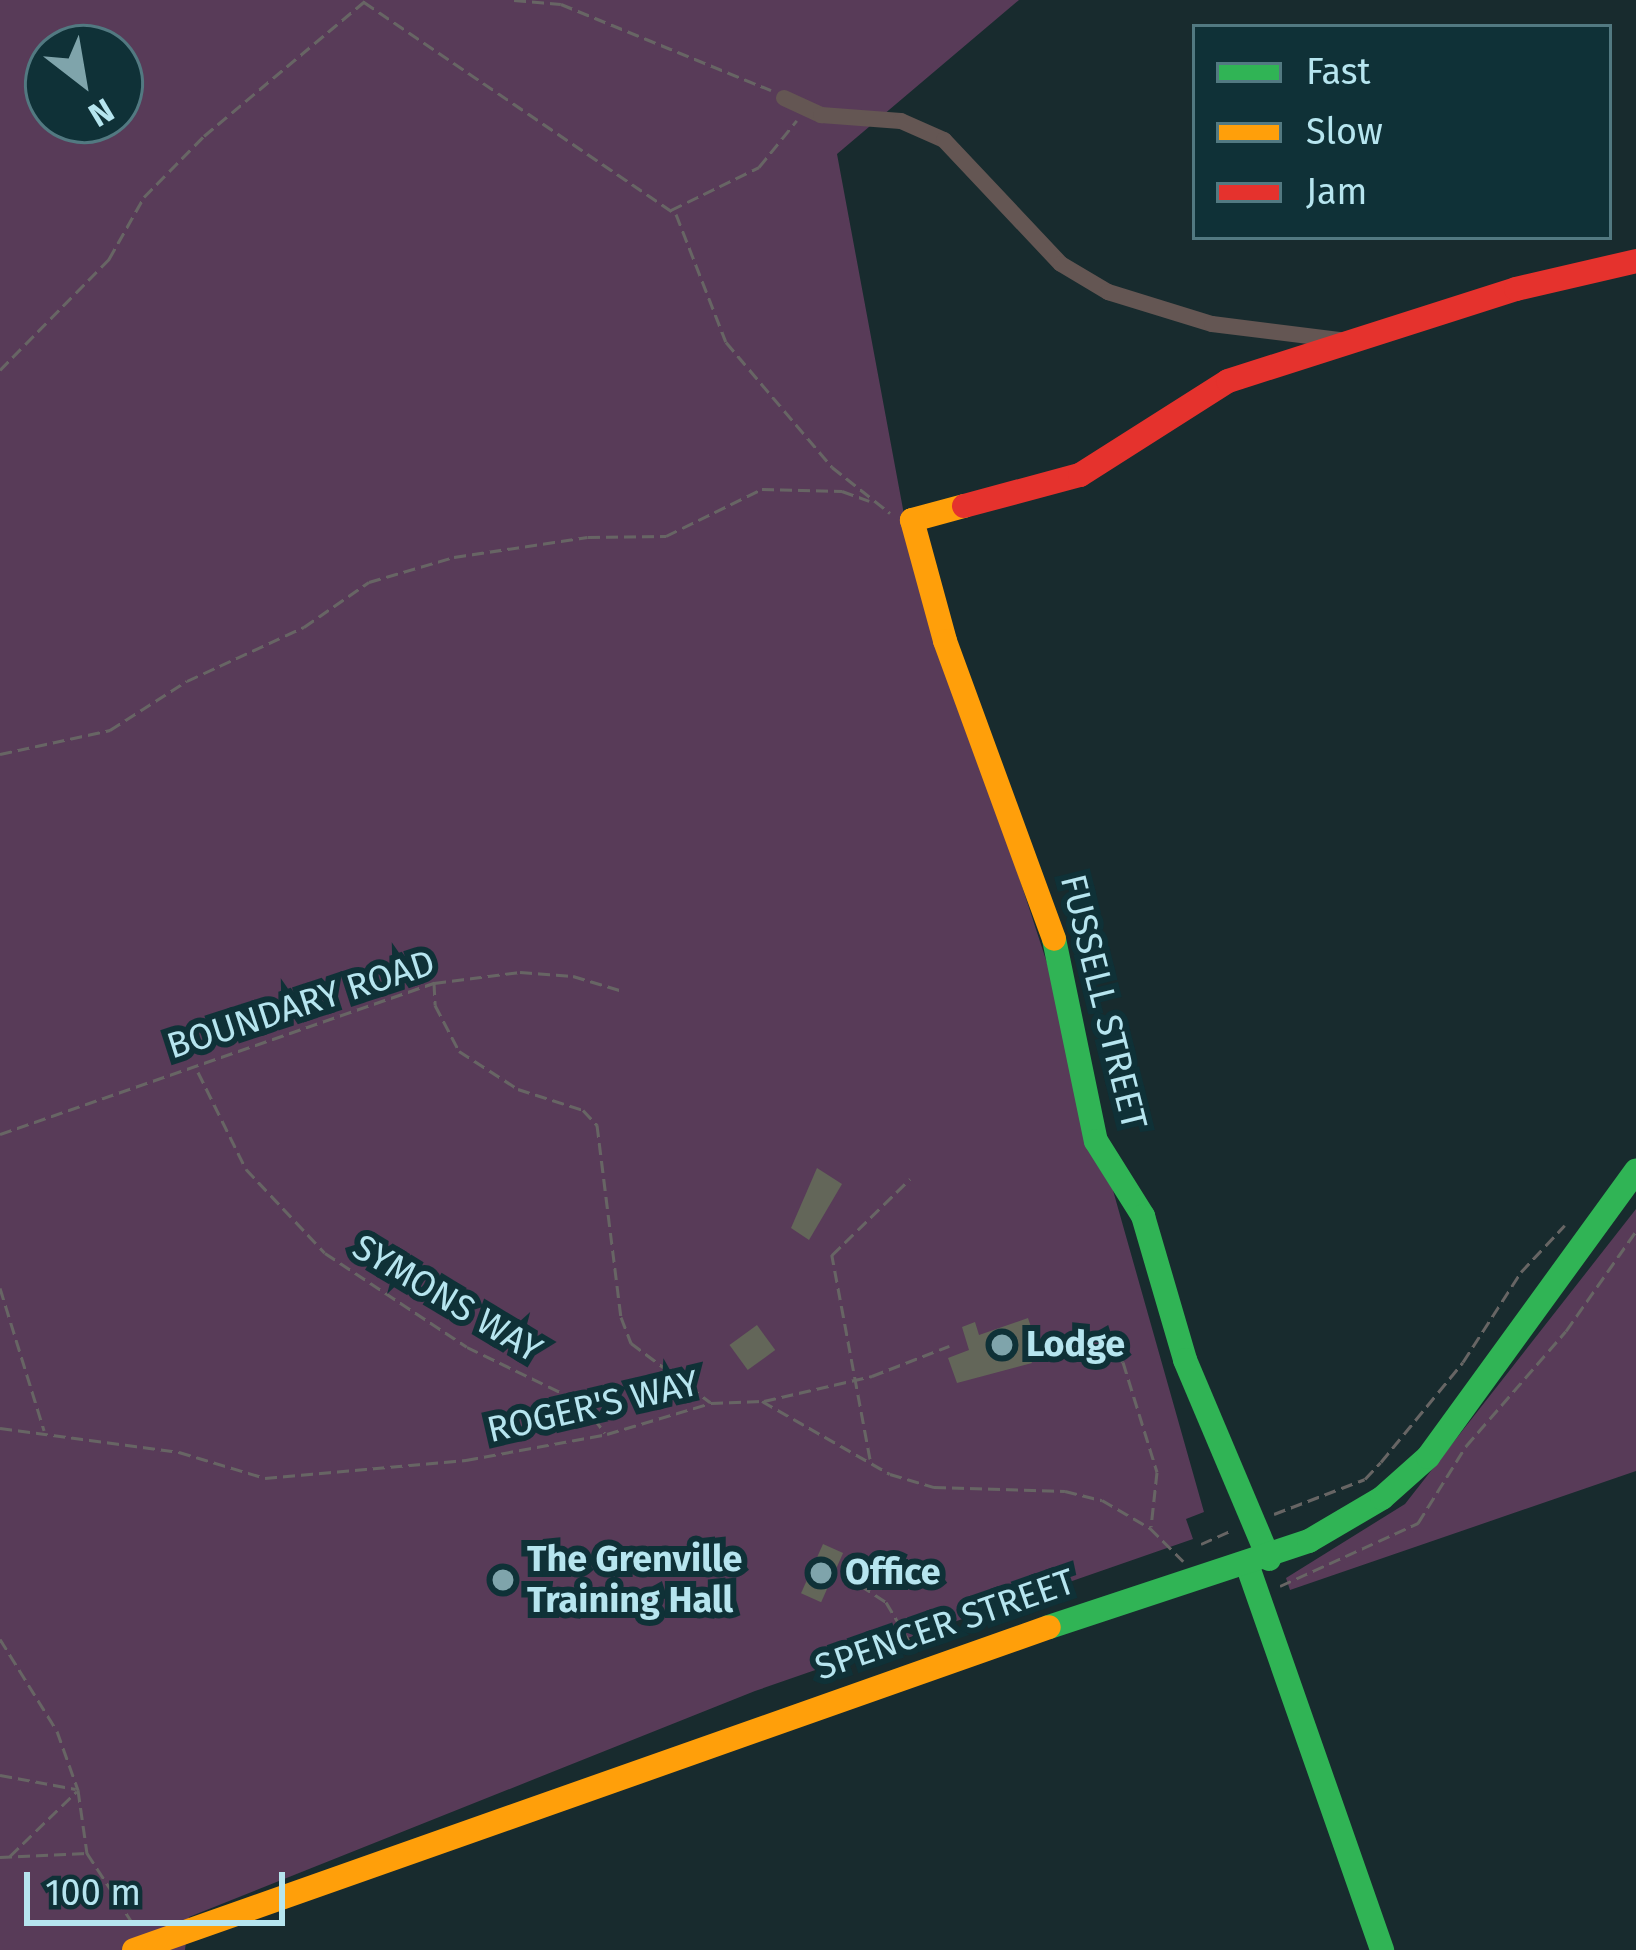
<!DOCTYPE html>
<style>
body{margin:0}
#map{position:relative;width:1636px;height:1950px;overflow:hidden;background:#182b2e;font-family:"Fira Sans",sans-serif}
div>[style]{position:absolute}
.green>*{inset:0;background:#583b58}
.building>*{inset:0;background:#636659;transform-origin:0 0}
.path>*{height:3px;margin-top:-1.5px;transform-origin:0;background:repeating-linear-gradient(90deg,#676564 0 12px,transparent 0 18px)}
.street>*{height:16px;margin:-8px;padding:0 8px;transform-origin:8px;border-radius:8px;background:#645653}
.fast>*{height:24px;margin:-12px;padding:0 12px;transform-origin:12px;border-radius:12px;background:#30b455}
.slow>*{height:24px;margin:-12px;padding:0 12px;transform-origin:12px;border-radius:12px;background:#ff9f0a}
.jam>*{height:24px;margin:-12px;padding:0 12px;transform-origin:12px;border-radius:12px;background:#e5322d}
.dots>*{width:33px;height:33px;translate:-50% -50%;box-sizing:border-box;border:6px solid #0f3137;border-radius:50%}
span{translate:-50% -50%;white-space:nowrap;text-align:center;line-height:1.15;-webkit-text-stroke:12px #0f3137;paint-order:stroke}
.street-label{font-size:36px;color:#b6e5ef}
.poi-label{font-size:36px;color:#b6e5ef;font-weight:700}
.left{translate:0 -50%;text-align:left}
.legend{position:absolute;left:1192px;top:24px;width:420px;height:216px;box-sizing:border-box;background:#0f3137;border:3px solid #527981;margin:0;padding:15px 21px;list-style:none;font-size:36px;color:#b6e5ef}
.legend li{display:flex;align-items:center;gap:24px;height:60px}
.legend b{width:60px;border:3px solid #527981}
.north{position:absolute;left:24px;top:24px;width:120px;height:120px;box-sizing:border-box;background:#0f3137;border:3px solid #527981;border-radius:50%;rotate:149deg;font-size:33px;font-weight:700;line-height:48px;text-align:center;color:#b6e5ef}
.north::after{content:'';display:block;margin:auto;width:42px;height:54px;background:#7fa4ab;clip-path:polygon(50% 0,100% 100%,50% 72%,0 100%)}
.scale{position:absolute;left:24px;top:1872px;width:261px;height:54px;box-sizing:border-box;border:6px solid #b6e5ef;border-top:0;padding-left:15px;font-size:36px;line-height:42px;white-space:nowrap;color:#b6e5ef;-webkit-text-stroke:9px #0f3137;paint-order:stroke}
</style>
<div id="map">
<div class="green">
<div style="clip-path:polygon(evenodd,0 0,1019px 0,837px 154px,908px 536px,1060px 1003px,1204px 1512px,1186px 1519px,1193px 1539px,755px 1691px,189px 1917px,185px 1950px,0 1950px,0 0,48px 48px,120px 48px,120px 120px,48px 120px,48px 48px)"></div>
<div style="clip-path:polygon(1636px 1209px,1636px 1471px,1290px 1590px,1286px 1578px,1405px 1504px)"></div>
</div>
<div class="building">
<div style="clip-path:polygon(817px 1168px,842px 1184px,809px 1240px,791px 1228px)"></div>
<div style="clip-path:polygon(1028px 1318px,1039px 1351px,1029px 1355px,1032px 1363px,957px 1383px,948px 1358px,969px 1350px,962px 1327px,975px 1322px,979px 1335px)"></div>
<div style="left:757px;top:1325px;width:31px;height:34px;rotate:54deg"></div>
<div style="left:823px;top:1544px;width:22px;height:54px;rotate:24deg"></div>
</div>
<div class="path">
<div style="left:514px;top:0;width:47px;rotate:4.9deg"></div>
<div style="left:561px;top:4px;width:227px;rotate:22.3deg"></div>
<div style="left:364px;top:2px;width:377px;rotate:34.2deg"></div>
<div style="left:676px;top:214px;width:137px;rotate:68.7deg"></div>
<div style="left:726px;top:342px;width:164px;rotate:49.7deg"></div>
<div style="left:832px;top:467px;width:74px;rotate:38.4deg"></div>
<div style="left:671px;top:210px;width:98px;rotate:-26deg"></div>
<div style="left:759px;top:167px;width:60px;rotate:-51deg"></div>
<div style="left:0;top:370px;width:156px;rotate:-45.5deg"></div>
<div style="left:109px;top:259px;width:71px;rotate:-60.6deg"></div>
<div style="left:144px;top:197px;width:86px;rotate:-45.5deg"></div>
<div style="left:204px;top:136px;width:212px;rotate:-40deg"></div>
<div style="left:0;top:754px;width:113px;rotate:-12.3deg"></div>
<div style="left:110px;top:730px;width:91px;rotate:-32.5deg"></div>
<div style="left:187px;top:681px;width:129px;rotate:-24.8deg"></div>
<div style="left:304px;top:627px;width:79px;rotate:-34.7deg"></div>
<div style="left:369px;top:582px;width:89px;rotate:-16.4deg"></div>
<div style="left:454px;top:557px;width:135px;rotate:-8.5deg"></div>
<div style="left:588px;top:537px;width:78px;rotate:-0.7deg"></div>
<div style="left:666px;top:536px;width:107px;rotate:-26.1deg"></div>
<div style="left:762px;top:489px;width:80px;rotate:1.4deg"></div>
<div style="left:842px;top:491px;width:29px;rotate:20deg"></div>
<div style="left:434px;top:983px;width:22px;rotate:87deg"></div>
<div style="left:435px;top:1005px;width:52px;rotate:62.4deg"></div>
<div style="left:459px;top:1051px;width:70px;rotate:32.8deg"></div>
<div style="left:518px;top:1089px;width:68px;rotate:17.9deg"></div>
<div style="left:583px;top:1110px;width:21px;rotate:47deg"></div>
<div style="left:597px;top:1125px;width:193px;rotate:82.9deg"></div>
<div style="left:621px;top:1317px;width:28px;rotate:69deg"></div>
<div style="left:631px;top:1343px;width:99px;rotate:36.8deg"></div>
<div style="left:198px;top:1072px;width:108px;rotate:63.7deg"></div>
<div style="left:246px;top:1169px;width:115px;rotate:46.8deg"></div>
<div style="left:325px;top:1253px;width:170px;rotate:33.5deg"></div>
<div style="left:467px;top:1347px;width:129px;rotate:25.8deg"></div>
<div style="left:583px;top:1403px;width:37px;rotate:54deg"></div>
<div style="left:0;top:1134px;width:460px;rotate:-19.2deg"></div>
<div style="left:434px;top:983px;width:87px;rotate:-7.3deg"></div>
<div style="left:520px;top:972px;width:53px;rotate:4.3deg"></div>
<div style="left:573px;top:976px;width:52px;rotate:16.7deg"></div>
<div style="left:0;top:1288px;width:149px;rotate:72.8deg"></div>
<div style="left:1067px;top:1349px;width:42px;rotate:-4.1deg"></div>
<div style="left:1109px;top:1346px;width:21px;rotate:49deg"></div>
<div style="left:1123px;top:1362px;width:115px;rotate:72.8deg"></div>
<div style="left:1157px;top:1472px;width:55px;rotate:96.2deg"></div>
<div style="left:764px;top:1401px;width:111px;rotate:-13deg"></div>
<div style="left:872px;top:1376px;width:83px;rotate:-21.3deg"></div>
<div style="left:0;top:1428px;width:181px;rotate:7.6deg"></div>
<div style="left:179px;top:1452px;width:90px;rotate:16.8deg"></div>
<div style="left:265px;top:1478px;width:202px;rotate:-5.1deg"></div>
<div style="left:466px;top:1460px;width:143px;rotate:-10.4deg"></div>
<div style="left:607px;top:1434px;width:109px;rotate:-16.6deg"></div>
<div style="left:711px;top:1403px;width:51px;rotate:-2.2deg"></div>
<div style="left:762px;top:1401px;width:147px;rotate:29.7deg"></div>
<div style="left:890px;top:1474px;width:46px;rotate:16.5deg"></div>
<div style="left:934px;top:1487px;width:131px;rotate:1.7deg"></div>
<div style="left:1065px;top:1491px;width:38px;rotate:14deg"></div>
<div style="left:1102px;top:1500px;width:56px;rotate:30.3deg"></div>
<div style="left:1150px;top:1528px;width:47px;rotate:45deg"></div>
<div style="left:870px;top:1459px;width:208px;rotate:-100.6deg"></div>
<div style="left:832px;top:1255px;width:109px;rotate:-44.3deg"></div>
<div style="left:1274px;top:1514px;width:97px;rotate:-21deg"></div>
<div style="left:1365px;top:1479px;width:23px;rotate:-47deg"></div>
<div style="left:1381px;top:1462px;width:129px;rotate:-50.6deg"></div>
<div style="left:1463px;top:1362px;width:107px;rotate:-57.2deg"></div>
<div style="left:1521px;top:1272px;width:64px;rotate:-46.9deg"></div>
<div style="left:1201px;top:1544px;width:34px;rotate:-24deg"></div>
<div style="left:860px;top:1585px;width:31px;rotate:33deg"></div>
<div style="left:886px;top:1602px;width:57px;rotate:59.4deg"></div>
<div style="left:1280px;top:1586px;width:152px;rotate:-24.5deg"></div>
<div style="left:1418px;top:1523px;width:91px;rotate:-58.1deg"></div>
<div style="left:1466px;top:1446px;width:152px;rotate:-49deg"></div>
<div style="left:1566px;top:1331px;width:122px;rotate:-55deg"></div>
<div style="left:0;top:1639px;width:108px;rotate:58.2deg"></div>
<div style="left:57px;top:1731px;width:63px;rotate:70.4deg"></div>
<div style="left:78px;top:1790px;width:64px;rotate:81.9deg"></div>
<div style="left:87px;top:1853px;width:88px;rotate:57deg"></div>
<div style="left:0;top:1775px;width:77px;rotate:10.4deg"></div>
<div style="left:10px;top:1856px;width:93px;rotate:-44.1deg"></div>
<div style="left:0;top:1857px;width:87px;rotate:-2.6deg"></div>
</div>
<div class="street">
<div style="left:784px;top:98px;width:41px;rotate:24.7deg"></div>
<div style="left:821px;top:115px;width:80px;rotate:4.3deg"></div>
<div style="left:901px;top:121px;width:47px;rotate:23.8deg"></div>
<div style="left:944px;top:140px;width:170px;rotate:46.7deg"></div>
<div style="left:1061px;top:264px;width:55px;rotate:30.8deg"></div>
<div style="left:1108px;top:292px;width:109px;rotate:17.1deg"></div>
<div style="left:1212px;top:324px;width:130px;rotate:7.1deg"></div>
</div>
<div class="fast">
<div style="left:1054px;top:939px;width:206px;rotate:78.3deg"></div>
<div style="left:1096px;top:1141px;width:89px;rotate:57.9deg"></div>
<div style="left:1143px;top:1216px;width:150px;rotate:73.7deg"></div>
<div style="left:1185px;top:1360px;width:216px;rotate:67.1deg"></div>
<div style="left:1248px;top:1567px;width:406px;rotate:70.7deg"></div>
<div style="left:1049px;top:1627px;width:274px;rotate:-18.3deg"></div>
<div style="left:1309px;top:1541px;width:85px;rotate:-30.5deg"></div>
<div style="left:1382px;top:1498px;width:62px;rotate:-41.7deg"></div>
<div style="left:1428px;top:1457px;width:354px;rotate:-54deg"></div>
</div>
<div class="slow">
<div style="left:964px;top:506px;width:54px;rotate:164.9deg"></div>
<div style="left:912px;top:520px;width:125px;rotate:74.7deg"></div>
<div style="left:945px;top:641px;width:317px;rotate:69.9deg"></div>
<div style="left:134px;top:1950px;width:970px;rotate:-19.44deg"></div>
</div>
<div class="jam">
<div style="left:964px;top:506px;width:120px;rotate:-15deg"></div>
<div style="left:1080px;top:475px;width:175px;rotate:-32.4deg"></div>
<div style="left:1228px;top:381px;width:302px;rotate:-17.7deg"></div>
<div style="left:1516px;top:289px;width:123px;rotate:-13.1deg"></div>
</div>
<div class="dots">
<div style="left:1002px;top:1345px;background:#7fa4ab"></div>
<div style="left:821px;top:1573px;background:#7fa4ab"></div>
<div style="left:503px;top:1580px;background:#7fa4ab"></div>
</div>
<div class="street-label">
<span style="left:1103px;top:1002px;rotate:76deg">FUSSELL STREET</span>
<span style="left:301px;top:1005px;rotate:-18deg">BOUNDARY ROAD</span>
<span style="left:447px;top:1299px;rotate:31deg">SYMONS WAY</span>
<span style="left:593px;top:1407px;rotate:-13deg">ROGER'S WAY</span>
<span style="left:945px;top:1625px;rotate:-19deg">SPENCER STREET</span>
</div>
<div class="poi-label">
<span class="left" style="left:1026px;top:1345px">Lodge</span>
<span class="left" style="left:527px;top:1580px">The Grenville<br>Training Hall</span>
<span class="left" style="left:845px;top:1573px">Office</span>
</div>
<ul class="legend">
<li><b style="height:15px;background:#30b455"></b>Fast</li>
<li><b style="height:15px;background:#ff9f0a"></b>Slow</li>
<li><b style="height:15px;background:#e5322d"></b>Jam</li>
</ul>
<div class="north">N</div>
<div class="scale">100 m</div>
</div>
